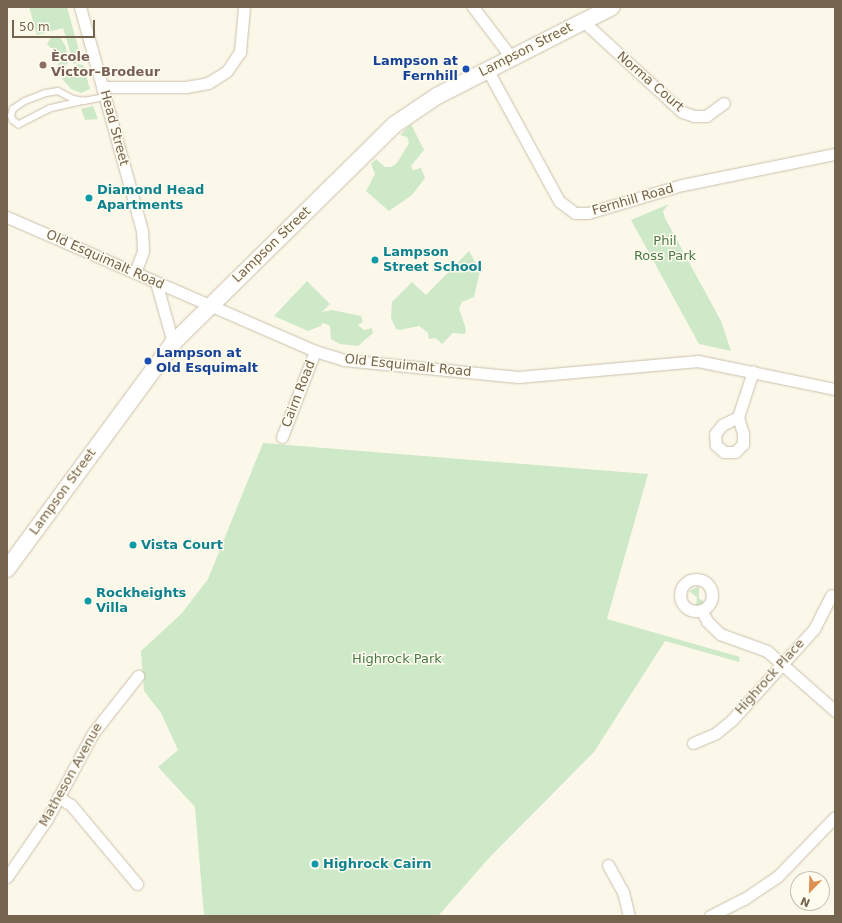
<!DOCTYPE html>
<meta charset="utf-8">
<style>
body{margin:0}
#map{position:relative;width:842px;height:923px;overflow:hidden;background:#fcf8e9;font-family:"DejaVu Sans",sans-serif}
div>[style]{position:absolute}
.green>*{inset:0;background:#cee9c8}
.roads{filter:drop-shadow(0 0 1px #cbc0ac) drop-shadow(0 0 1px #cbc0ac)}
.lane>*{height:5.5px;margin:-2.75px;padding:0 2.75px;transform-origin:2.75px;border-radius:2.75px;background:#fff}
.street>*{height:11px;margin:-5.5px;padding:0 5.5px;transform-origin:5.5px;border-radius:5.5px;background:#fff}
.street>.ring{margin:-5.5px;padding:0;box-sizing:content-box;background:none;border:11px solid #fff;border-radius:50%}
.secondary>*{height:16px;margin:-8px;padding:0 8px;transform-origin:8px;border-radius:8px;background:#fff}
.dots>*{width:11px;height:11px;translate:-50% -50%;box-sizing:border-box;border:2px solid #fefbef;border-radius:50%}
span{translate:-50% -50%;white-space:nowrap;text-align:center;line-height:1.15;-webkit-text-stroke:3px #fefbef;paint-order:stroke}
.street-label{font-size:13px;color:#75644d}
.education-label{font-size:13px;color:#785e54;font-weight:700}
.left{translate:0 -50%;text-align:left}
.transit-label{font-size:13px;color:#164399;font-weight:700}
.right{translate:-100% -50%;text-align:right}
.culture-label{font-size:13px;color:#0d838f;font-weight:700}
.park-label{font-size:13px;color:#4b7a46}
.frame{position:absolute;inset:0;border:8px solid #75644d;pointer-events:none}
.north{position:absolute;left:790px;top:871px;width:40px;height:40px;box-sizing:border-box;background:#fefbef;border:1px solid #c7bfae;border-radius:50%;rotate:203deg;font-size:11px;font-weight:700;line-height:16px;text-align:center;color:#75644d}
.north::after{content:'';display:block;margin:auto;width:14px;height:18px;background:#df9054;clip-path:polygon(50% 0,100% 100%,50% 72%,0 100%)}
.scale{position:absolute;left:12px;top:20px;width:83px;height:18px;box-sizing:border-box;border:2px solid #75644d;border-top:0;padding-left:5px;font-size:12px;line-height:14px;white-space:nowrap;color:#75644d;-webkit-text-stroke:3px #fefbef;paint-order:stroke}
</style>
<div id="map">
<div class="green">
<div style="clip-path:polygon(29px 7px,67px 7px,81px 58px,74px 65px,63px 28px,37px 35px)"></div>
<div style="clip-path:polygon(52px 36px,60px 37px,66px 47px,68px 63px,63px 70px,58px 66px,59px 57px,47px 44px)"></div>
<div style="clip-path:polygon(78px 64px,83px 65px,90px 89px,81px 93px,71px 89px,62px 79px)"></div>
<div style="clip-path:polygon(93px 106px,98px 119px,85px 120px,81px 109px)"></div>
<div style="clip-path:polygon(411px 124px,424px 150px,411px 166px,413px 170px,421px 168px,425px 178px,412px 195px,389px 211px,366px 191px,375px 174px,371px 164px,376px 159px,385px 167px,391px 167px,397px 163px,409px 143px,407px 137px,400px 135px)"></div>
<div style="clip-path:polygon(669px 204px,663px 211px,665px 218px,721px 321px,731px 351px,699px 344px,631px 220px)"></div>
<div style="clip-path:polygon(469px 251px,480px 271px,474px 297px,462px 302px,459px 309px,466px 329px,465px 334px,453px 333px,442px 344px,436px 338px,429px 339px,428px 333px,419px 326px,400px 330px,396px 329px,391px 318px,392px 302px,412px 282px,426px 295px)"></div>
<div style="clip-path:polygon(307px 281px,330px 304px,322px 312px,332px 310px,361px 316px,363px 322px,358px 325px,364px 330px,372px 328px,373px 333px,358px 346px,340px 344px,331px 339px,330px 326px,326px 324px,322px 323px,321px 326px,308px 331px,274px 316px)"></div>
<div style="clip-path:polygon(263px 443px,648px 474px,607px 619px,740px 657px,739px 662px,665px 641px,594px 752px,490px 857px,438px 916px,204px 916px,195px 807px,158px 767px,178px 750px,161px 713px,144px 691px,141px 651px,182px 613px,208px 579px)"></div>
<div style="clip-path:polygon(699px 586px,699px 598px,705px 603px,699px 606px,696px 606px,697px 597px,689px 591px)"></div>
</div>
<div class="roads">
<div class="lane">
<div style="left:84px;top:101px;width:35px;rotate:167deg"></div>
<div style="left:50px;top:109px;width:35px;rotate:153deg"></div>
<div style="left:19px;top:125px;width:7px;rotate:-146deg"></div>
<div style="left:13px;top:121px;width:5px;rotate:-112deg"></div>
<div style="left:11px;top:116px;width:7px;rotate:-74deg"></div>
<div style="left:13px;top:109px;width:14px;rotate:-34deg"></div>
<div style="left:25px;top:101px;width:22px;rotate:-21deg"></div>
<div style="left:46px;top:93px;width:12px;rotate:-9deg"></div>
<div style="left:58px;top:91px;width:17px;rotate:28deg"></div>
<div style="left:73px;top:99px;width:11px;rotate:10deg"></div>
<div style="left:84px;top:101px;width:21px;rotate:-11deg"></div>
</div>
<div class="street">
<div style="left:80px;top:7px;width:232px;rotate:74.5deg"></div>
<div style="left:142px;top:231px;width:20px;rotate:87deg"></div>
<div style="left:143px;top:251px;width:23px;rotate:110deg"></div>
<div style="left:473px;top:7px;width:63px;rotate:52.8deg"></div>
<div style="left:583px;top:21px;width:134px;rotate:42.6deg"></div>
<div style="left:682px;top:112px;width:13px;rotate:18deg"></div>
<div style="left:694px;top:116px;width:12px"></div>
<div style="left:706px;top:116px;width:22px;rotate:-36deg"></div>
<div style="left:487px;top:69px;width:150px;rotate:61.4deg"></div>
<div style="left:559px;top:201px;width:20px;rotate:37deg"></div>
<div style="left:575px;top:213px;width:13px"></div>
<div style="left:588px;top:213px;width:98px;rotate:-16.6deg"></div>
<div style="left:682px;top:185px;width:156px;rotate:-11.5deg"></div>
<div style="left:102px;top:87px;width:84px"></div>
<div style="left:186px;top:87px;width:22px;rotate:-10deg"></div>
<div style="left:208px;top:83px;width:22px;rotate:-32deg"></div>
<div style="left:227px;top:71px;width:23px;rotate:-56deg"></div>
<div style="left:240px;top:52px;width:45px;rotate:-84.9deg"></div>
<div style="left:7px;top:217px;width:336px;rotate:23.5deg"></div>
<div style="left:315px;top:351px;width:30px;rotate:17deg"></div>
<div style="left:344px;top:360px;width:175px;rotate:5.6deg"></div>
<div style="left:518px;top:377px;width:181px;rotate:-5.1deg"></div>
<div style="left:698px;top:361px;width:140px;rotate:11.6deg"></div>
<div style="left:156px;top:282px;width:63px;rotate:74.4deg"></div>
<div style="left:738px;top:417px;width:17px;rotate:73deg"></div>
<div style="left:743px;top:433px;width:11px;rotate:90deg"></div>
<div style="left:743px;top:444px;width:11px;rotate:135deg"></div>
<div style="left:735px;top:452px;width:11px;rotate:180deg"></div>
<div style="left:724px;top:452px;width:11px;rotate:-139deg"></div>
<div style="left:716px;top:445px;width:11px;rotate:-95deg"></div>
<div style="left:715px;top:434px;width:11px;rotate:-52deg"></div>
<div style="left:722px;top:425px;width:18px;rotate:-27deg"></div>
<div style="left:738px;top:417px;width:48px;rotate:-71.9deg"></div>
<div style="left:282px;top:437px;width:92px;rotate:-69deg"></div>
<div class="ring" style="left:680px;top:579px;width:21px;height:21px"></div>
<div style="left:701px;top:610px;width:13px;rotate:61deg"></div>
<div style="left:707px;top:621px;width:18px;rotate:45deg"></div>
<div style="left:720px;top:634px;width:50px;rotate:19.9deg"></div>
<div style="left:767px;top:651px;width:91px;rotate:41.4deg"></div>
<div style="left:693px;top:743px;width:25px;rotate:-23deg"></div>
<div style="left:716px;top:733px;width:21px;rotate:-39deg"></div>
<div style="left:732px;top:720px;width:122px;rotate:-48deg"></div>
<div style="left:814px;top:629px;width:38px;rotate:-63deg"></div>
<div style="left:58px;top:797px;width:15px;rotate:32deg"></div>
<div style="left:71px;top:805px;width:103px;rotate:50.1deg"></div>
<div style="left:608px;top:865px;width:31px;rotate:61deg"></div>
<div style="left:623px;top:892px;width:25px;rotate:76deg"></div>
<div style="left:7px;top:877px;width:70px;rotate:-55.4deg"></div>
<div style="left:47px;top:819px;width:98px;rotate:-61.9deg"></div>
<div style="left:93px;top:733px;width:73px;rotate:-51.7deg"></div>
<div style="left:710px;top:916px;width:38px;rotate:-27deg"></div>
<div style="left:744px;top:899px;width:40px;rotate:-34deg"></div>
<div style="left:777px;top:877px;width:83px;rotate:-46deg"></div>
</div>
<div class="secondary">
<div style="left:7px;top:569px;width:280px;rotate:-53.7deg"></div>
<div style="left:173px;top:343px;width:310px;rotate:-44.6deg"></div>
<div style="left:394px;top:125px;width:52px;rotate:-34deg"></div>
<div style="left:437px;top:96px;width:196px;rotate:-27deg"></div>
</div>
</div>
<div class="dots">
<div style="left:43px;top:65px;background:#8d6e63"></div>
<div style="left:466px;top:69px;background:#1a4fb4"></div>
<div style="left:89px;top:198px;background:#0f9aa8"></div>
<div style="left:375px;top:260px;background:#0f9aa8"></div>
<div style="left:148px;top:361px;background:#1a4fb4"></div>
<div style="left:133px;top:545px;background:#0f9aa8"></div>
<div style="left:88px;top:601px;background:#0f9aa8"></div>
<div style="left:315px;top:864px;background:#0f9aa8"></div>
</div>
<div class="street-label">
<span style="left:526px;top:50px;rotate:-27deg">Lampson Street</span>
<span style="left:650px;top:82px;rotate:41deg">Norma Court</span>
<span style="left:114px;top:128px;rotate:75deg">Head Street</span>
<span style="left:633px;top:200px;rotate:-16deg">Fernhill Road</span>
<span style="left:272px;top:245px;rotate:-44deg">Lampson Street</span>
<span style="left:105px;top:260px;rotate:24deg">Old Esquimalt Road</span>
<span style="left:408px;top:366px;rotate:6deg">Old Esquimalt Road</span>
<span style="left:299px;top:394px;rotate:-69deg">Cairn Road</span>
<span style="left:63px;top:492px;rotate:-54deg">Lampson Street</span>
<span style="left:770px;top:677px;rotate:-48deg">Highrock Place</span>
<span style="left:71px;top:775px;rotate:-61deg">Matheson Avenue</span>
</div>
<div class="education-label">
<span class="left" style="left:51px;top:65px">Ècole<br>Victor–Brodeur</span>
</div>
<div class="transit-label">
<span class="right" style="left:458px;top:69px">Lampson at<br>Fernhill</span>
<span class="left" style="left:156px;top:361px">Lampson at<br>Old Esquimalt</span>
</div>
<div class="culture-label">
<span class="left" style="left:97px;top:198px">Diamond Head<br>Apartments</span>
<span class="left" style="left:383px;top:260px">Lampson<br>Street School</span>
<span class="left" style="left:141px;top:545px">Vista Court</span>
<span class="left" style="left:96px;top:601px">Rockheights<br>Villa</span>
<span class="left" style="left:323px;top:864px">Highrock Cairn</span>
</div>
<div class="park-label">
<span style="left:665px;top:249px">Phil<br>Ross Park</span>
<span style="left:397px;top:659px">Highrock Park</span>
</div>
<div class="frame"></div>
<div class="north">N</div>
<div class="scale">50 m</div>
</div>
